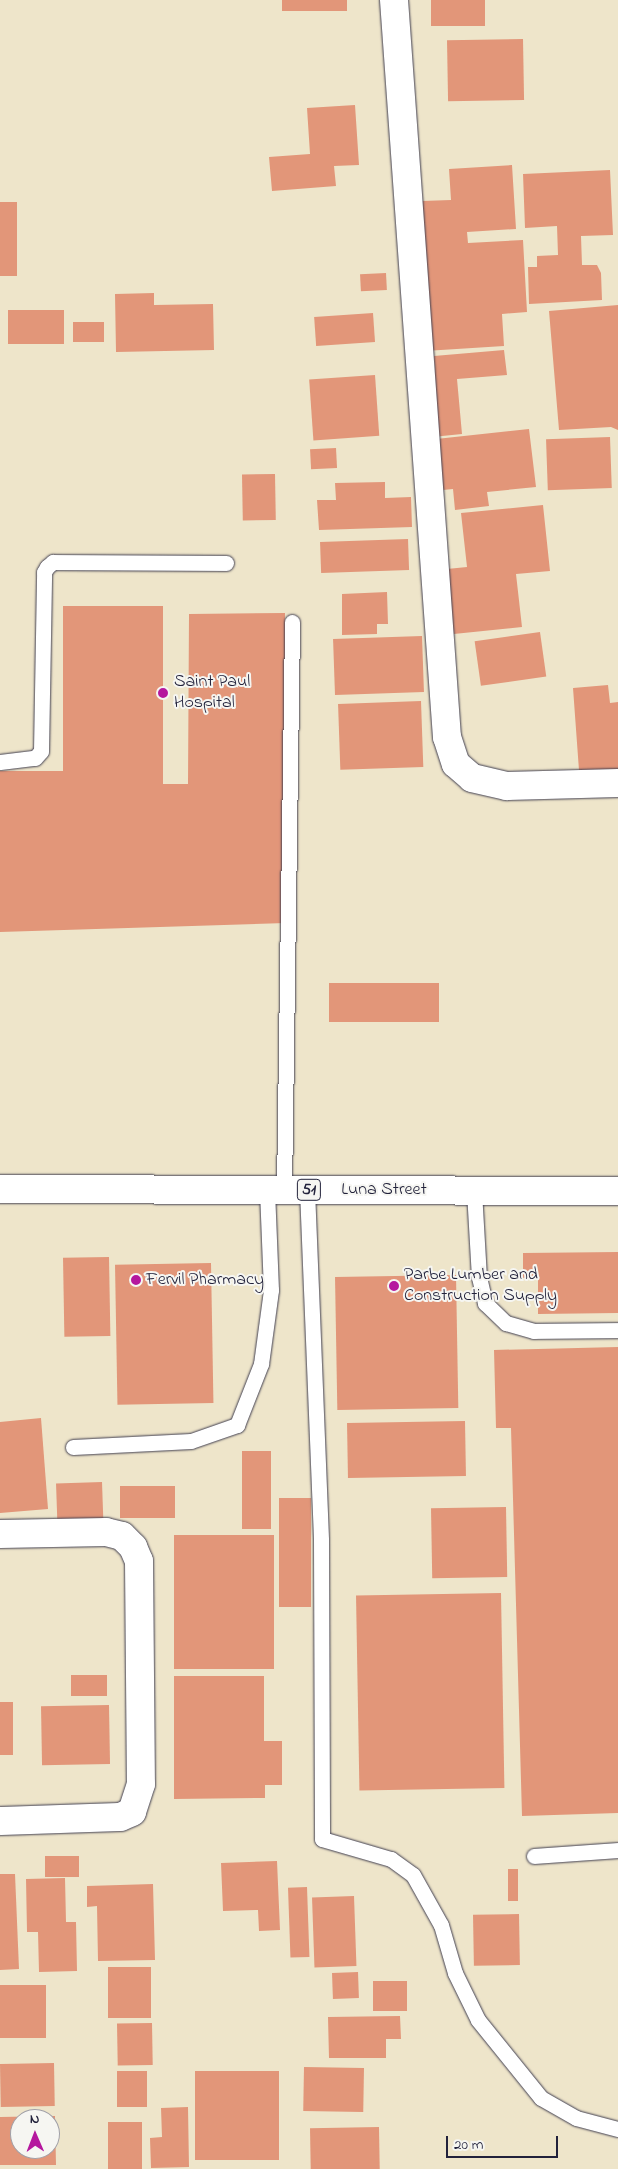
<!DOCTYPE html>
<style>
body{margin:0}
#map{position:relative;width:618px;height:2169px;overflow:hidden;background:#eee5ca;font-family:"Indie Flower",sans-serif}
div>[style]{position:absolute}
.building>*{inset:0;background:#e29679;transform-origin:0 0}
.roads{filter:drop-shadow(0 0 1px #413f50) drop-shadow(0 0 1px #413f50)}
.service>*{height:15px;margin:-7.5px;padding:0 7.5px;transform-origin:7.5px;border-radius:7.5px;background:#fff}
.minor>*{height:28px;margin:-14px;padding:0 14px;transform-origin:14px;border-radius:14px;background:#fff}
.primary>*{height:28px;margin:-14px;padding:0 14px;transform-origin:14px;border-radius:14px;background:#fff}
.dots>*{width:14px;height:14px;translate:-50% -50%;box-sizing:border-box;border:2px solid #f6f6f2;border-radius:50%}
span{translate:-50% -50%;white-space:nowrap;text-align:center;line-height:1.15;-webkit-text-stroke:4px #f6f6f2;paint-order:stroke}
.shield-label span{padding:1px 4px;background:#f6f6f2;border:1px solid;border-radius:4px;-webkit-text-stroke-width:0}
.shield-label{font-size:16px;color:#22223b;font-weight:700}
.poi-label{font-size:18px;color:#22223b}
.left{translate:0 -50%;text-align:left}
.street-label{font-size:18px;color:#22223b}
.north{position:absolute;left:10px;top:2109px;width:50px;height:50px;box-sizing:border-box;background:#f6f6f2;border:1px solid #a1a1a9;border-radius:50%;rotate:359deg;font-size:14px;font-weight:700;line-height:20px;text-align:center;color:#22223b}
.north::after{content:'';display:block;margin:auto;width:18px;height:22px;background:#b5179e;clip-path:polygon(50% 0,100% 100%,50% 72%,0 100%)}
.scale{position:absolute;left:446px;top:2136px;width:112px;height:22px;box-sizing:border-box;border:2px solid #22223b;border-top:0;padding-left:6px;font-size:15px;line-height:18px;white-space:nowrap;color:#22223b;-webkit-text-stroke:4px #f6f6f2;paint-order:stroke}
</style>
<div id="map">
<div class="building">
<div style="left:282px;top:0;width:65px;height:11px"></div>
<div style="left:431px;top:0;width:54px;height:26px"></div>
<div style="left:523px;top:39px;width:61px;height:76px;rotate:89deg"></div>
<div style="clip-path:polygon(355px 105px,359px 165px,334px 166px,336px 186px,272px 191px,269px 157px,310px 154px,307px 108px)"></div>
<div style="clip-path:polygon(512px 165px,516px 229px,467px 232px,468px 243px,523px 240px,527px 312px,502px 314px,504px 346px,425px 351px,422px 201px,451px 200px,449px 169px)"></div>
<div style="clip-path:polygon(610px 170px,613px 235px,581px 236px,582px 265px,597px 265px,601px 273px,602px 300px,529px 304px,528px 267px,537px 267px,537px 256px,558px 255px,557px 226px,525px 228px,523px 174px)"></div>
<div style="left:0;top:202px;width:17px;height:74px"></div>
<div style="left:386px;top:273px;width:17px;height:26px;rotate:87deg"></div>
<div style="clip-path:polygon(154px 293px,154px 305px,213px 304px,214px 350px,116px 352px,115px 294px)"></div>
<div style="clip-path:polygon(618px 305px,618px 430px,611px 427px,559px 430px,549px 311px)"></div>
<div style="left:64px;top:310px;width:34px;height:56px;rotate:90deg"></div>
<div style="left:373px;top:313px;width:29px;height:59px;rotate:86deg"></div>
<div style="left:73px;top:322px;width:31px;height:20px"></div>
<div style="clip-path:polygon(504px 350px,507px 375px,457px 379px,462px 434px,432px 437px,426px 372px,435px 371px,434px 356px)"></div>
<div style="left:375px;top:375px;width:61px;height:66px;rotate:86deg"></div>
<div style="clip-path:polygon(529px 429px,536px 487px,487px 492px,489px 506px,455px 510px,453px 489px,433px 491px,427px 440px)"></div>
<div style="left:610px;top:437px;width:51px;height:64px;rotate:88deg"></div>
<div style="left:336px;top:448px;width:20px;height:26px;rotate:87deg"></div>
<div style="left:275px;top:474px;width:46px;height:33px;rotate:89deg"></div>
<div style="clip-path:polygon(385px 482px,385px 498px,411px 497px,412px 527px,319px 530px,317px 500px,336px 500px,335px 483px)"></div>
<div style="clip-path:polygon(543px 505px,550px 571px,516px 574px,522px 627px,444px 635px,437px 570px,467px 567px,461px 513px)"></div>
<div style="left:408px;top:539px;width:31px;height:88px;rotate:88deg"></div>
<div style="clip-path:polygon(387px 592px,388px 624px,377px 624px,377px 634px,342px 635px,342px 594px)"></div>
<div style="clip-path:polygon(63px 606px,163px 606px,163px 784px,188px 784px,189px 614px,285px 613px,286px 923px,0 932px,0 771px,63px 771px)"></div>
<div style="left:540px;top:632px;width:45px;height:66px;rotate:82deg"></div>
<div style="left:422px;top:636px;width:56px;height:89px;rotate:88deg"></div>
<div style="clip-path:polygon(608px 685px,610px 703px,618px 702px,618px 781px,580px 784px,573px 688px)"></div>
<div style="left:421px;top:701px;width:66px;height:83px;rotate:88deg"></div>
<div style="left:329px;top:983px;width:110px;height:39px"></div>
<div style="clip-path:polygon(618px 1252px,618px 1313px,538px 1314px,538px 1278px,523px 1278px,523px 1253px)"></div>
<div style="left:109px;top:1257px;width:79px;height:46px;rotate:89deg"></div>
<div style="left:211px;top:1263px;width:140px;height:96px;rotate:89deg"></div>
<div style="left:456px;top:1275px;width:133px;height:121px;rotate:89deg"></div>
<div style="clip-path:polygon(618px 1347px,618px 1813px,522px 1816px,511px 1428px,496px 1428px,494px 1350px)"></div>
<div style="clip-path:polygon(41px 1418px,48px 1509px,0 1513px,0 1422px)"></div>
<div style="left:465px;top:1421px;width:55px;height:118px;rotate:89deg"></div>
<div style="left:242px;top:1451px;width:29px;height:78px"></div>
<div style="left:102px;top:1482px;width:38px;height:46px;rotate:88deg"></div>
<div style="left:175px;top:1486px;width:32px;height:55px;rotate:90deg"></div>
<div style="left:279px;top:1498px;width:32px;height:109px"></div>
<div style="left:506px;top:1507px;width:70px;height:75px;rotate:89deg"></div>
<div style="left:274px;top:1535px;width:134px;height:100px;rotate:90deg"></div>
<div style="left:501px;top:1593px;width:195px;height:145px;rotate:89deg"></div>
<div style="left:71px;top:1675px;width:36px;height:21px"></div>
<div style="clip-path:polygon(174px 1676px,264px 1676px,264px 1741px,282px 1741px,282px 1785px,265px 1785px,265px 1798px,174px 1799px)"></div>
<div style="left:0;top:1702px;width:13px;height:53px"></div>
<div style="left:109px;top:1705px;width:59px;height:68px;rotate:89deg"></div>
<div style="left:45px;top:1856px;width:34px;height:21px"></div>
<div style="clip-path:polygon(277px 1861px,280px 1930px,259px 1931px,258px 1910px,223px 1911px,221px 1863px)"></div>
<div style="left:508px;top:1869px;width:10px;height:32px"></div>
<div style="clip-path:polygon(0 1874px,15px 1874px,19px 1969px,0 1970px)"></div>
<div style="clip-path:polygon(65px 1878px,66px 1922px,76px 1922px,77px 1971px,39px 1972px,38px 1932px,27px 1932px,26px 1879px)"></div>
<div style="clip-path:polygon(153px 1884px,155px 1960px,98px 1961px,97px 1906px,87px 1907px,87px 1886px)"></div>
<div style="left:307px;top:1887px;width:70px;height:19px;rotate:88deg"></div>
<div style="left:354px;top:1896px;width:70px;height:42px;rotate:88deg"></div>
<div style="left:519px;top:1914px;width:51px;height:46px;rotate:89deg"></div>
<div style="left:108px;top:1967px;width:43px;height:51px"></div>
<div style="left:358px;top:1972px;width:26px;height:26px;rotate:88deg"></div>
<div style="left:373px;top:1981px;width:34px;height:30px"></div>
<div style="left:46px;top:1985px;width:53px;height:46px;rotate:90deg"></div>
<div style="clip-path:polygon(400px 2016px,401px 2039px,386px 2039px,386px 2058px,329px 2058px,328px 2017px)"></div>
<div style="left:152px;top:2023px;width:42px;height:35px;rotate:89deg"></div>
<div style="left:54px;top:2063px;width:43px;height:54px;rotate:89deg"></div>
<div style="left:304px;top:2067px;width:60px;height:44px;rotate:1deg"></div>
<div style="left:117px;top:2071px;width:30px;height:36px"></div>
<div style="left:195px;top:2071px;width:84px;height:89px"></div>
<div style="clip-path:polygon(188px 2107px,189px 2167px,151px 2168px,150px 2138px,162px 2137px,161px 2108px)"></div>
<div style="clip-path:polygon(evenodd,55px 2116px,56px 2165px,0 2165px,0 2117px,55px 2116px,20px 2119px,50px 2119px,50px 2149px,20px 2149px,20px 2119px)"></div>
<div style="left:108px;top:2122px;width:34px;height:47px"></div>
<div style="left:379px;top:2127px;width:42px;height:69px;rotate:89deg"></div>
</div>
<div class="roads">
<div class="service">
<div style="left:0;top:762px;width:35px;rotate:-7deg"></div>
<div style="left:35px;top:758px;width:9px;rotate:-49deg"></div>
<div style="left:41px;top:751px;width:179px;rotate:-89deg"></div>
<div style="left:44px;top:572px;width:6px;rotate:-59deg"></div>
<div style="left:47px;top:567px;width:8px;rotate:-40deg"></div>
<div style="left:53px;top:562px;width:173px;rotate:0.3deg"></div>
<div style="left:284px;top:1190px;width:568px;rotate:-89.19deg"></div>
<div style="left:307px;top:1190px;width:350px;rotate:87.7deg"></div>
<div style="left:321px;top:1540px;width:299px;rotate:89.8deg"></div>
<div style="left:322px;top:1839px;width:72px;rotate:16.2deg"></div>
<div style="left:391px;top:1859px;width:27px;rotate:36deg"></div>
<div style="left:413px;top:1875px;width:57px;rotate:60.8deg"></div>
<div style="left:441px;top:1925px;width:50px;rotate:73.7deg"></div>
<div style="left:455px;top:1973px;width:52px;rotate:63.9deg"></div>
<div style="left:478px;top:2020px;width:100px;rotate:51.1deg"></div>
<div style="left:541px;top:2098px;width:40px;rotate:29.7deg"></div>
<div style="left:576px;top:2118px;width:43px;rotate:14.7deg"></div>
<div style="left:474px;top:1191px;width:86px;rotate:86.7deg"></div>
<div style="left:479px;top:1277px;width:27px;rotate:77deg"></div>
<div style="left:485px;top:1303px;width:29px;rotate:44deg"></div>
<div style="left:506px;top:1323px;width:29px;rotate:16deg"></div>
<div style="left:534px;top:1331px;width:84px;rotate:-0.7deg"></div>
<div style="left:73px;top:1447px;width:118px;rotate:-2.9deg"></div>
<div style="left:191px;top:1441px;width:49px;rotate:-19.2deg"></div>
<div style="left:237px;top:1425px;width:66px;rotate:-68.5deg"></div>
<div style="left:261px;top:1364px;width:75px;rotate:-82.3deg"></div>
<div style="left:271px;top:1290px;width:100px;rotate:-92.3deg"></div>
<div style="left:534px;top:1856px;width:84px;rotate:-4.1deg"></div>
</div>
<div class="minor">
<div style="left:394px;top:0;width:739px;rotate:85.89deg"></div>
<div style="left:447px;top:737px;width:28px;rotate:72deg"></div>
<div style="left:456px;top:764px;width:21px;rotate:41deg"></div>
<div style="left:472px;top:778px;width:36px;rotate:13deg"></div>
<div style="left:507px;top:786px;width:111px;rotate:-1.5deg"></div>
<div style="left:0;top:1534px;width:106px;rotate:-1.1deg"></div>
<div style="left:106px;top:1532px;width:16px;rotate:14deg"></div>
<div style="left:122px;top:1536px;width:16px;rotate:45deg"></div>
<div style="left:133px;top:1547px;width:15px;rotate:67deg"></div>
<div style="left:139px;top:1561px;width:223px;rotate:89.5deg"></div>
<div style="left:141px;top:1784px;width:29px;rotate:108deg"></div>
<div style="left:132px;top:1812px;width:13px;rotate:157deg"></div>
<div style="left:120px;top:1817px;width:120px;rotate:178.1deg"></div>
</div>
<div class="primary">
<div style="left:0;top:1189px;width:618px;rotate:0.19deg"></div>
</div>
</div>
<div class="dots">
<div style="left:163px;top:693px;background:#b5179e"></div>
<div style="left:136px;top:1280px;background:#b5179e"></div>
<div style="left:394px;top:1286px;background:#b5179e"></div>
</div>
<div class="shield-label">
<span style="left:309px;top:1190px">51</span>
</div>
<div class="poi-label">
<span class="left" style="left:174px;top:693px">Saint Paul<br>Hospital</span>
<span class="left" style="left:404px;top:1286px">Parbe Lumber and<br>Construction Supply</span>
<span class="left" style="left:146px;top:1280px">Fervil Pharmacy</span>
</div>
<div class="street-label">
<span style="left:384px;top:1190px">Luna Street</span>
</div>
<div class="north">N</div>
<div class="scale">20 m</div>
</div>
